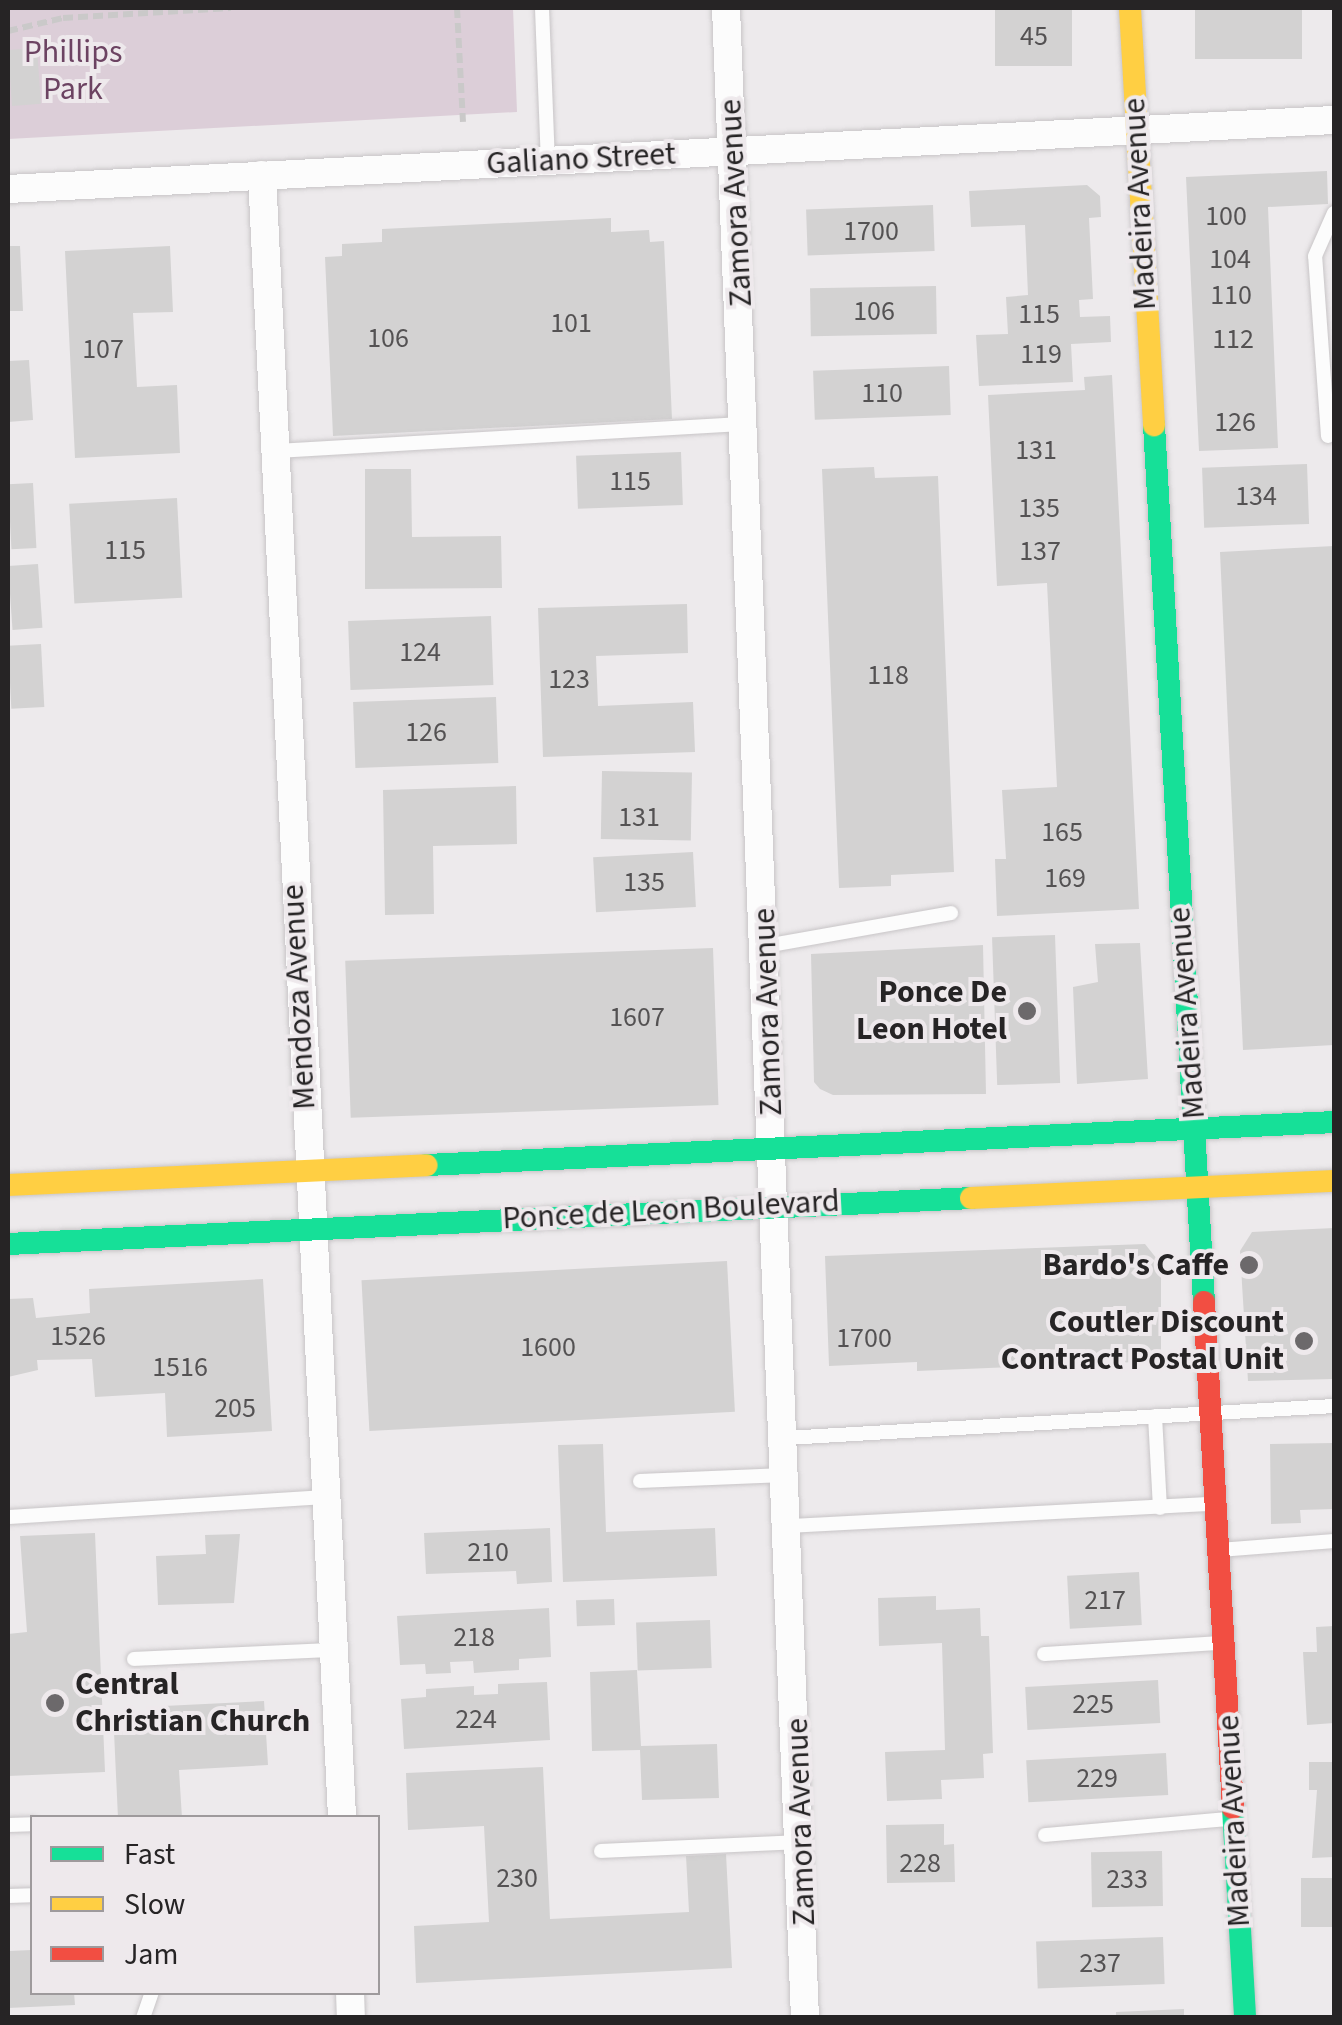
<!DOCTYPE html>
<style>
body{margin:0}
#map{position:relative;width:1342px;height:2025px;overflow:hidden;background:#edeaec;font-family:"Source Sans 3",sans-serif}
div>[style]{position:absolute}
.green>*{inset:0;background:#dcced8}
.building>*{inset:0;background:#d3d2d2;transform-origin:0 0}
.path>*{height:6px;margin-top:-3px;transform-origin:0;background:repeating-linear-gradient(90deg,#cac9c9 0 10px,transparent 0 15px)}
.roads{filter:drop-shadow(0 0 2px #c8c5c7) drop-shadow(0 0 2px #c8c5c7)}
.lane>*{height:14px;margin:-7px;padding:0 7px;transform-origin:7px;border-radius:7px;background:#fcfcfc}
.street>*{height:28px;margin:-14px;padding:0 14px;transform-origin:14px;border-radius:14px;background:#fcfcfc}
.fast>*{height:22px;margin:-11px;padding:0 11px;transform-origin:11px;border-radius:11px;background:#16e098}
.slow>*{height:22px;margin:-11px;padding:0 11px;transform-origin:11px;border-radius:11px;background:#ffcf43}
.jam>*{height:22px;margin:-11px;padding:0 11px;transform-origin:11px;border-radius:11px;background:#f24e42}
.dots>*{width:28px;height:28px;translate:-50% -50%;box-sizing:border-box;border:5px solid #eee9ec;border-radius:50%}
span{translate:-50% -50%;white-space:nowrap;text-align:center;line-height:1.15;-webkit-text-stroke:8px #eee9ec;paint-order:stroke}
.number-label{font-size:28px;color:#545253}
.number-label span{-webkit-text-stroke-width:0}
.park-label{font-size:32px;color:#6c4362}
.street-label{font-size:32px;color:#262425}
.poi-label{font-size:32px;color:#262425;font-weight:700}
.right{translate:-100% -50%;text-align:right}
.left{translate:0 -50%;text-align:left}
.frame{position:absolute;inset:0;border:10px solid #262425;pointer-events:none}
.legend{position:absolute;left:30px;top:1815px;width:350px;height:180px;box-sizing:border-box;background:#eee9ec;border:2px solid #9e9a9c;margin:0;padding:12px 18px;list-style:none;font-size:30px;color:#262425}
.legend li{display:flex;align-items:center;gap:20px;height:50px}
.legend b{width:50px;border:2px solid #9e9a9c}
</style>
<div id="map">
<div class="green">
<div style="clip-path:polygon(8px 8px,513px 8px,517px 112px,8px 139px)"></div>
</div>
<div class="building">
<div style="left:995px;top:8px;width:77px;height:58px"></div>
<div style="left:1195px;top:8px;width:107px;height:51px"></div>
<div style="left:37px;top:48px;width:56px;height:29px;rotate:86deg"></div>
<div style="clip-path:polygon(1327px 171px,1328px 204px,1268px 207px,1278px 448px,1199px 451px,1186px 177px)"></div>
<div style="clip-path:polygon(1087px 185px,1100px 196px,1101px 217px,1089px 218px,1093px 299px,1079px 300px,1080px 317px,1110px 316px,1111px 342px,1071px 344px,1073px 382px,979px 386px,976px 335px,1008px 334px,1006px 297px,1028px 295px,1025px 225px,971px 227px,969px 191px)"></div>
<div style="left:933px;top:205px;width:46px;height:127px;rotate:88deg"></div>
<div style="clip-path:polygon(611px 218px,611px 232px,649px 230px,650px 242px,664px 241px,672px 419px,333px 436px,325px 257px,342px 256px,342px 244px,382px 242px,382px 229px)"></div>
<div style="clip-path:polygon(8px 246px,20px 246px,23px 311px,8px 311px)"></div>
<div style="clip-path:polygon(170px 246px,173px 312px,133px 313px,137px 387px,177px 385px,180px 453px,75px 458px,65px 251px)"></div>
<div style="left:936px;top:286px;width:48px;height:126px;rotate:89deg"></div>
<div style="clip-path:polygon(29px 360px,33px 420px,8px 422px,8px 361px)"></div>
<div style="left:949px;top:366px;width:49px;height:136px;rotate:88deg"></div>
<div style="clip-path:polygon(1112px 375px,1139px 909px,997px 916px,995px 859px,1006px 859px,1002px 790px,1057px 787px,1047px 583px,997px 586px,988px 395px,1085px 390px,1084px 377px)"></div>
<div style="left:681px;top:452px;width:53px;height:105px;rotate:88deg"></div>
<div style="left:1307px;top:464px;width:60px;height:105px;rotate:88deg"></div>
<div style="clip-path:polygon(874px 467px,875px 478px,938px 476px,954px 872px,891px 875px,891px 886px,839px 888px,822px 469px)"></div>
<div style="clip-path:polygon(365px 469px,411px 469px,412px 537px,501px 536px,502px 588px,365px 589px)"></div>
<div style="left:33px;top:483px;width:65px;height:25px;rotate:87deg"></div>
<div style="left:177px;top:498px;width:100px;height:108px;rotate:87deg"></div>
<div style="clip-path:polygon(1334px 546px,1334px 1045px,1243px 1050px,1220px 552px)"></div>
<div style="left:38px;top:564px;width:64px;height:30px;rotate:86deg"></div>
<div style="clip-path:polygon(687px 604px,688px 653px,596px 656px,598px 706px,693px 702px,695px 752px,543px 757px,538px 608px)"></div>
<div style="left:491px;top:616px;width:69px;height:143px;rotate:88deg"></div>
<div style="left:41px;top:644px;width:63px;height:33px;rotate:87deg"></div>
<div style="left:496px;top:697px;width:66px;height:143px;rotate:88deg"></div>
<div style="left:602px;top:771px;width:90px;height:68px;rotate:1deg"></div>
<div style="clip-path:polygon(516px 786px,517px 844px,433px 846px,434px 914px,385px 915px,383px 790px)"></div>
<div style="left:693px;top:852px;width:55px;height:100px;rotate:87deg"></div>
<div style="left:1055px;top:935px;width:148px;height:63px;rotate:88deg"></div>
<div style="clip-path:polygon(1140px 943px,1148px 1079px,1077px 1084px,1073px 987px,1098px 982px,1095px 944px)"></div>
<div style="clip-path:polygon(983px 945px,986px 1094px,833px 1095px,820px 1089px,814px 1082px,811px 954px)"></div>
<div style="left:713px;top:948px;width:157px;height:368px;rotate:88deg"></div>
<div style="clip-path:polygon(1334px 1228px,1334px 1379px,1248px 1381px,1240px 1251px,1252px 1232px)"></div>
<div style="clip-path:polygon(1145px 1244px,1161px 1264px,1161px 1361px,917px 1371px,917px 1362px,829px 1366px,825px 1256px)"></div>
<div style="left:727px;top:1261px;width:151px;height:366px;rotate:87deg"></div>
<div style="clip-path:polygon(263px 1279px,272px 1431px,167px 1437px,165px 1393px,95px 1397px,92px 1359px,37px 1360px,38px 1370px,8px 1377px,8px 1299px,33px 1298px,36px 1318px,90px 1313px,89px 1289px)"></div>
<div style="clip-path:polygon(1334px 1443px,1334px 1509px,1300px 1510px,1301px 1523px,1271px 1524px,1270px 1444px)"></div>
<div style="clip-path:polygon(603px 1444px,606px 1532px,715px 1528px,717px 1576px,563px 1582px,558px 1445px)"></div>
<div style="clip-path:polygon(550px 1528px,552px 1582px,517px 1584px,516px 1571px,426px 1574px,424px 1533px)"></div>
<div style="clip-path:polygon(95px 1533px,105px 1772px,8px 1776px,8px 1634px,27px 1632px,20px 1536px)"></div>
<div style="clip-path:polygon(240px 1534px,234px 1603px,158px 1605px,156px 1556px,206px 1554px,205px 1535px)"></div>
<div style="left:1139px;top:1572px;width:53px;height:72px;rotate:87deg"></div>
<div style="clip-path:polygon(936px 1596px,936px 1610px,980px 1608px,981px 1636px,989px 1636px,993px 1753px,983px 1754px,984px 1778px,941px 1780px,942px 1799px,887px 1801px,885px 1752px,945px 1750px,942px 1643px,879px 1646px,878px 1598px)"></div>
<div style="left:614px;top:1599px;width:26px;height:38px;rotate:88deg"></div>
<div style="clip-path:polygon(549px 1608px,551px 1657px,519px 1659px,519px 1670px,474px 1673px,473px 1661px,450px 1662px,451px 1673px,426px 1674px,425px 1664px,400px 1665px,397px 1616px)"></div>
<div style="left:710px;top:1620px;width:48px;height:74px;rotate:88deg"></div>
<div style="clip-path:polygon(1334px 1626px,1334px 1723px,1307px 1725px,1303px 1652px,1317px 1652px,1316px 1627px)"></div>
<div style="clip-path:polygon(637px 1670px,641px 1746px,717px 1744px,719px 1798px,642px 1800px,640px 1750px,592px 1751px,590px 1672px)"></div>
<div style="left:1158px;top:1680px;width:43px;height:133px;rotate:87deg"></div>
<div style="clip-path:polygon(547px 1682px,550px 1740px,404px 1749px,401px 1699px,426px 1697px,426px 1689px,474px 1686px,474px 1695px,498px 1694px,498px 1684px)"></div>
<div style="clip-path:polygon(264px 1701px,268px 1765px,179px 1770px,182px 1818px,118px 1818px,114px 1732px,165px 1729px,164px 1706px)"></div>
<div style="left:1166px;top:1753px;width:42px;height:140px;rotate:87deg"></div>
<div style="clip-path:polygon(1309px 1762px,1334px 1762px,1334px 1857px,1312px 1858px,1317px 1790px,1309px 1790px)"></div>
<div style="clip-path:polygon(543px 1767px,550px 1919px,689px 1912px,686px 1856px,726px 1854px,732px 1968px,416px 1983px,414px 1926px,489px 1922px,484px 1826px,408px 1830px,406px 1773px)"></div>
<div style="clip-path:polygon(944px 1824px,944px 1845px,954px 1844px,955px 1882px,887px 1883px,886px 1825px)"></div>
<div style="left:1162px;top:1851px;width:55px;height:71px;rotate:89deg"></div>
<div style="left:1334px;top:1878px;width:49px;height:33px;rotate:90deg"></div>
<div style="left:1163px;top:1937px;width:47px;height:127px;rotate:88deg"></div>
<div style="clip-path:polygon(32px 1950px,32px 1992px,74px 1992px,75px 2005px,8px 2008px,8px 1951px)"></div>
<div style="clip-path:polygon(1184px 2009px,1184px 2018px,1116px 2018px,1116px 2012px)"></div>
</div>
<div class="path">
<div style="left:457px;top:8px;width:114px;rotate:87deg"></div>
<div style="left:8px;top:31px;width:57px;rotate:-13.3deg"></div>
<div style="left:63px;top:18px;width:168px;rotate:-3.4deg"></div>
</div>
<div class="roads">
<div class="lane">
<div style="left:542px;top:8px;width:153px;rotate:87.8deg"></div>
<div style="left:1328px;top:436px;width:180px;rotate:-94.1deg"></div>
<div style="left:1315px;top:256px;width:47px;rotate:-66.2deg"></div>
<div style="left:275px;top:451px;width:469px;rotate:-3.3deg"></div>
<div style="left:766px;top:946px;width:188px;rotate:-10.1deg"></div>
<div style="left:1155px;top:1416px;width:92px;rotate:86.9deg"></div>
<div style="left:786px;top:1438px;width:549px;rotate:-3.34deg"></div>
<div style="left:640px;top:1481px;width:144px;rotate:-2.4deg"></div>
<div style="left:8px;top:1517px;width:319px;rotate:-3.6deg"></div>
<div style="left:789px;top:1526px;width:422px;rotate:-3deg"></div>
<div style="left:1220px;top:1550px;width:114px;rotate:-4.5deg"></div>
<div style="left:1044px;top:1654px;width:174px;rotate:-3.6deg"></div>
<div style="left:134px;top:1659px;width:200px;rotate:-2.6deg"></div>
<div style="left:8px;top:1825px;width:24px;rotate:-2deg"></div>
<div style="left:1045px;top:1835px;width:185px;rotate:-5deg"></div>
<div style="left:601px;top:1851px;width:199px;rotate:-2.6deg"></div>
<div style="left:8px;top:1896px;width:24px;rotate:-2deg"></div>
<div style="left:143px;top:2018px;width:28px;rotate:-71deg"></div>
</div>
<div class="street">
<div style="left:726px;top:8px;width:2012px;rotate:87.75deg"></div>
<div style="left:262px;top:175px;width:1645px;rotate:87.21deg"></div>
<div style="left:8px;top:189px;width:1328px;rotate:-2.98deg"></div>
<div style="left:350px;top:1992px;width:26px;rotate:88deg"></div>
</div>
<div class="fast">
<div style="left:1154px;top:425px;width:878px;rotate:86.74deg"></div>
<div style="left:427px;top:1165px;width:908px;rotate:-2.71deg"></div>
<div style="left:8px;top:1244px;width:964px;rotate:-2.73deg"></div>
<div style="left:1233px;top:1808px;width:210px;rotate:86.7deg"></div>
</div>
<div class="slow">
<div style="left:1130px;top:8px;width:418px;rotate:86.7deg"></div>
<div style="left:8px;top:1185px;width:419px;rotate:-2.7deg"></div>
<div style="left:971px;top:1198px;width:363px;rotate:-2.7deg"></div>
</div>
<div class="jam">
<div style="left:1204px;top:1302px;width:507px;rotate:86.72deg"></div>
</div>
</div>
<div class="dots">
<div style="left:1027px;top:1011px;background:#6c696b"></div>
<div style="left:1249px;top:1265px;background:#6c696b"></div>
<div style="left:1304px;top:1341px;background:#6c696b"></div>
<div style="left:55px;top:1703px;background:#6c696b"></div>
</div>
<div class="number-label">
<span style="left:1034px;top:36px">45</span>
<span style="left:1226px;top:216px">100</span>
<span style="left:871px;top:231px">1700</span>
<span style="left:1230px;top:259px">104</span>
<span style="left:1231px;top:295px">110</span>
<span style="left:874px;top:311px">106</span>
<span style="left:1039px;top:314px">115</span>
<span style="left:571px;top:323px">101</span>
<span style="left:388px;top:338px">106</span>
<span style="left:1233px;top:339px">112</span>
<span style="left:103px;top:349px">107</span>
<span style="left:1041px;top:354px">119</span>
<span style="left:882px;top:393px">110</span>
<span style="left:1235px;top:422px">126</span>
<span style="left:1036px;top:450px">131</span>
<span style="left:630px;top:481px">115</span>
<span style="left:1256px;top:496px">134</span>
<span style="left:1039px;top:508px">135</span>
<span style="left:125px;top:550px">115</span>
<span style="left:1040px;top:551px">137</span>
<span style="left:420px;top:652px">124</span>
<span style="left:888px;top:675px">118</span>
<span style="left:569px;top:679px">123</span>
<span style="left:426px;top:732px">126</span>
<span style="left:639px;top:817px">131</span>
<span style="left:1062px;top:832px">165</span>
<span style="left:1065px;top:878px">169</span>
<span style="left:644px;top:882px">135</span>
<span style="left:637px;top:1017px">1607</span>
<span style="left:78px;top:1336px">1526</span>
<span style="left:864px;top:1338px">1700</span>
<span style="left:548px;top:1347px">1600</span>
<span style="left:180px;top:1367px">1516</span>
<span style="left:235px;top:1408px">205</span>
<span style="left:488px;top:1552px">210</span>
<span style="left:1105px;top:1600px">217</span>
<span style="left:474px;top:1637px">218</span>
<span style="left:1093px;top:1704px">225</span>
<span style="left:476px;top:1719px">224</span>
<span style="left:1097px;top:1778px">229</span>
<span style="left:920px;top:1863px">228</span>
<span style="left:517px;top:1878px">230</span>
<span style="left:1127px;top:1879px">233</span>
<span style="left:1100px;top:1963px">237</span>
</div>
<div class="park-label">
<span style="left:73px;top:71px">Phillips<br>Park</span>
</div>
<div class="street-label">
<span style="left:581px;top:159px;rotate:-3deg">Galiano Street</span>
<span style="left:736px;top:203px;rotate:-93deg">Zamora Avenue</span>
<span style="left:1140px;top:204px;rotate:-93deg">Madeira Avenue</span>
<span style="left:299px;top:997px;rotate:-93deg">Mendoza Avenue</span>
<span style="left:768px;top:1012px;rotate:-92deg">Zamora Avenue</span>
<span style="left:1187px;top:1013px;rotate:-94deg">Madeira Avenue</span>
<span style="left:671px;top:1210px;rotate:-3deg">Ponce de Leon Boulevard</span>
<span style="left:1234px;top:1821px;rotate:-93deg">Madeira Avenue</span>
<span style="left:801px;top:1822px;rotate:-92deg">Zamora Avenue</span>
</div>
<div class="poi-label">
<span class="right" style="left:1007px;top:1011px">Ponce De<br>Leon Hotel</span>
<span class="right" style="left:1229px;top:1265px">Bardo's Caffe</span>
<span class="right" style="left:1284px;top:1341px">Coutler Discount<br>Contract Postal Unit</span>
<span class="left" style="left:75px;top:1703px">Central<br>Christian Church</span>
</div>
<div class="frame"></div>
<ul class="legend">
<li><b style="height:12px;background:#16e098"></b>Fast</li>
<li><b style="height:12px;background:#ffcf43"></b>Slow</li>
<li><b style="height:12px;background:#f24e42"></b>Jam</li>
</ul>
</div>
